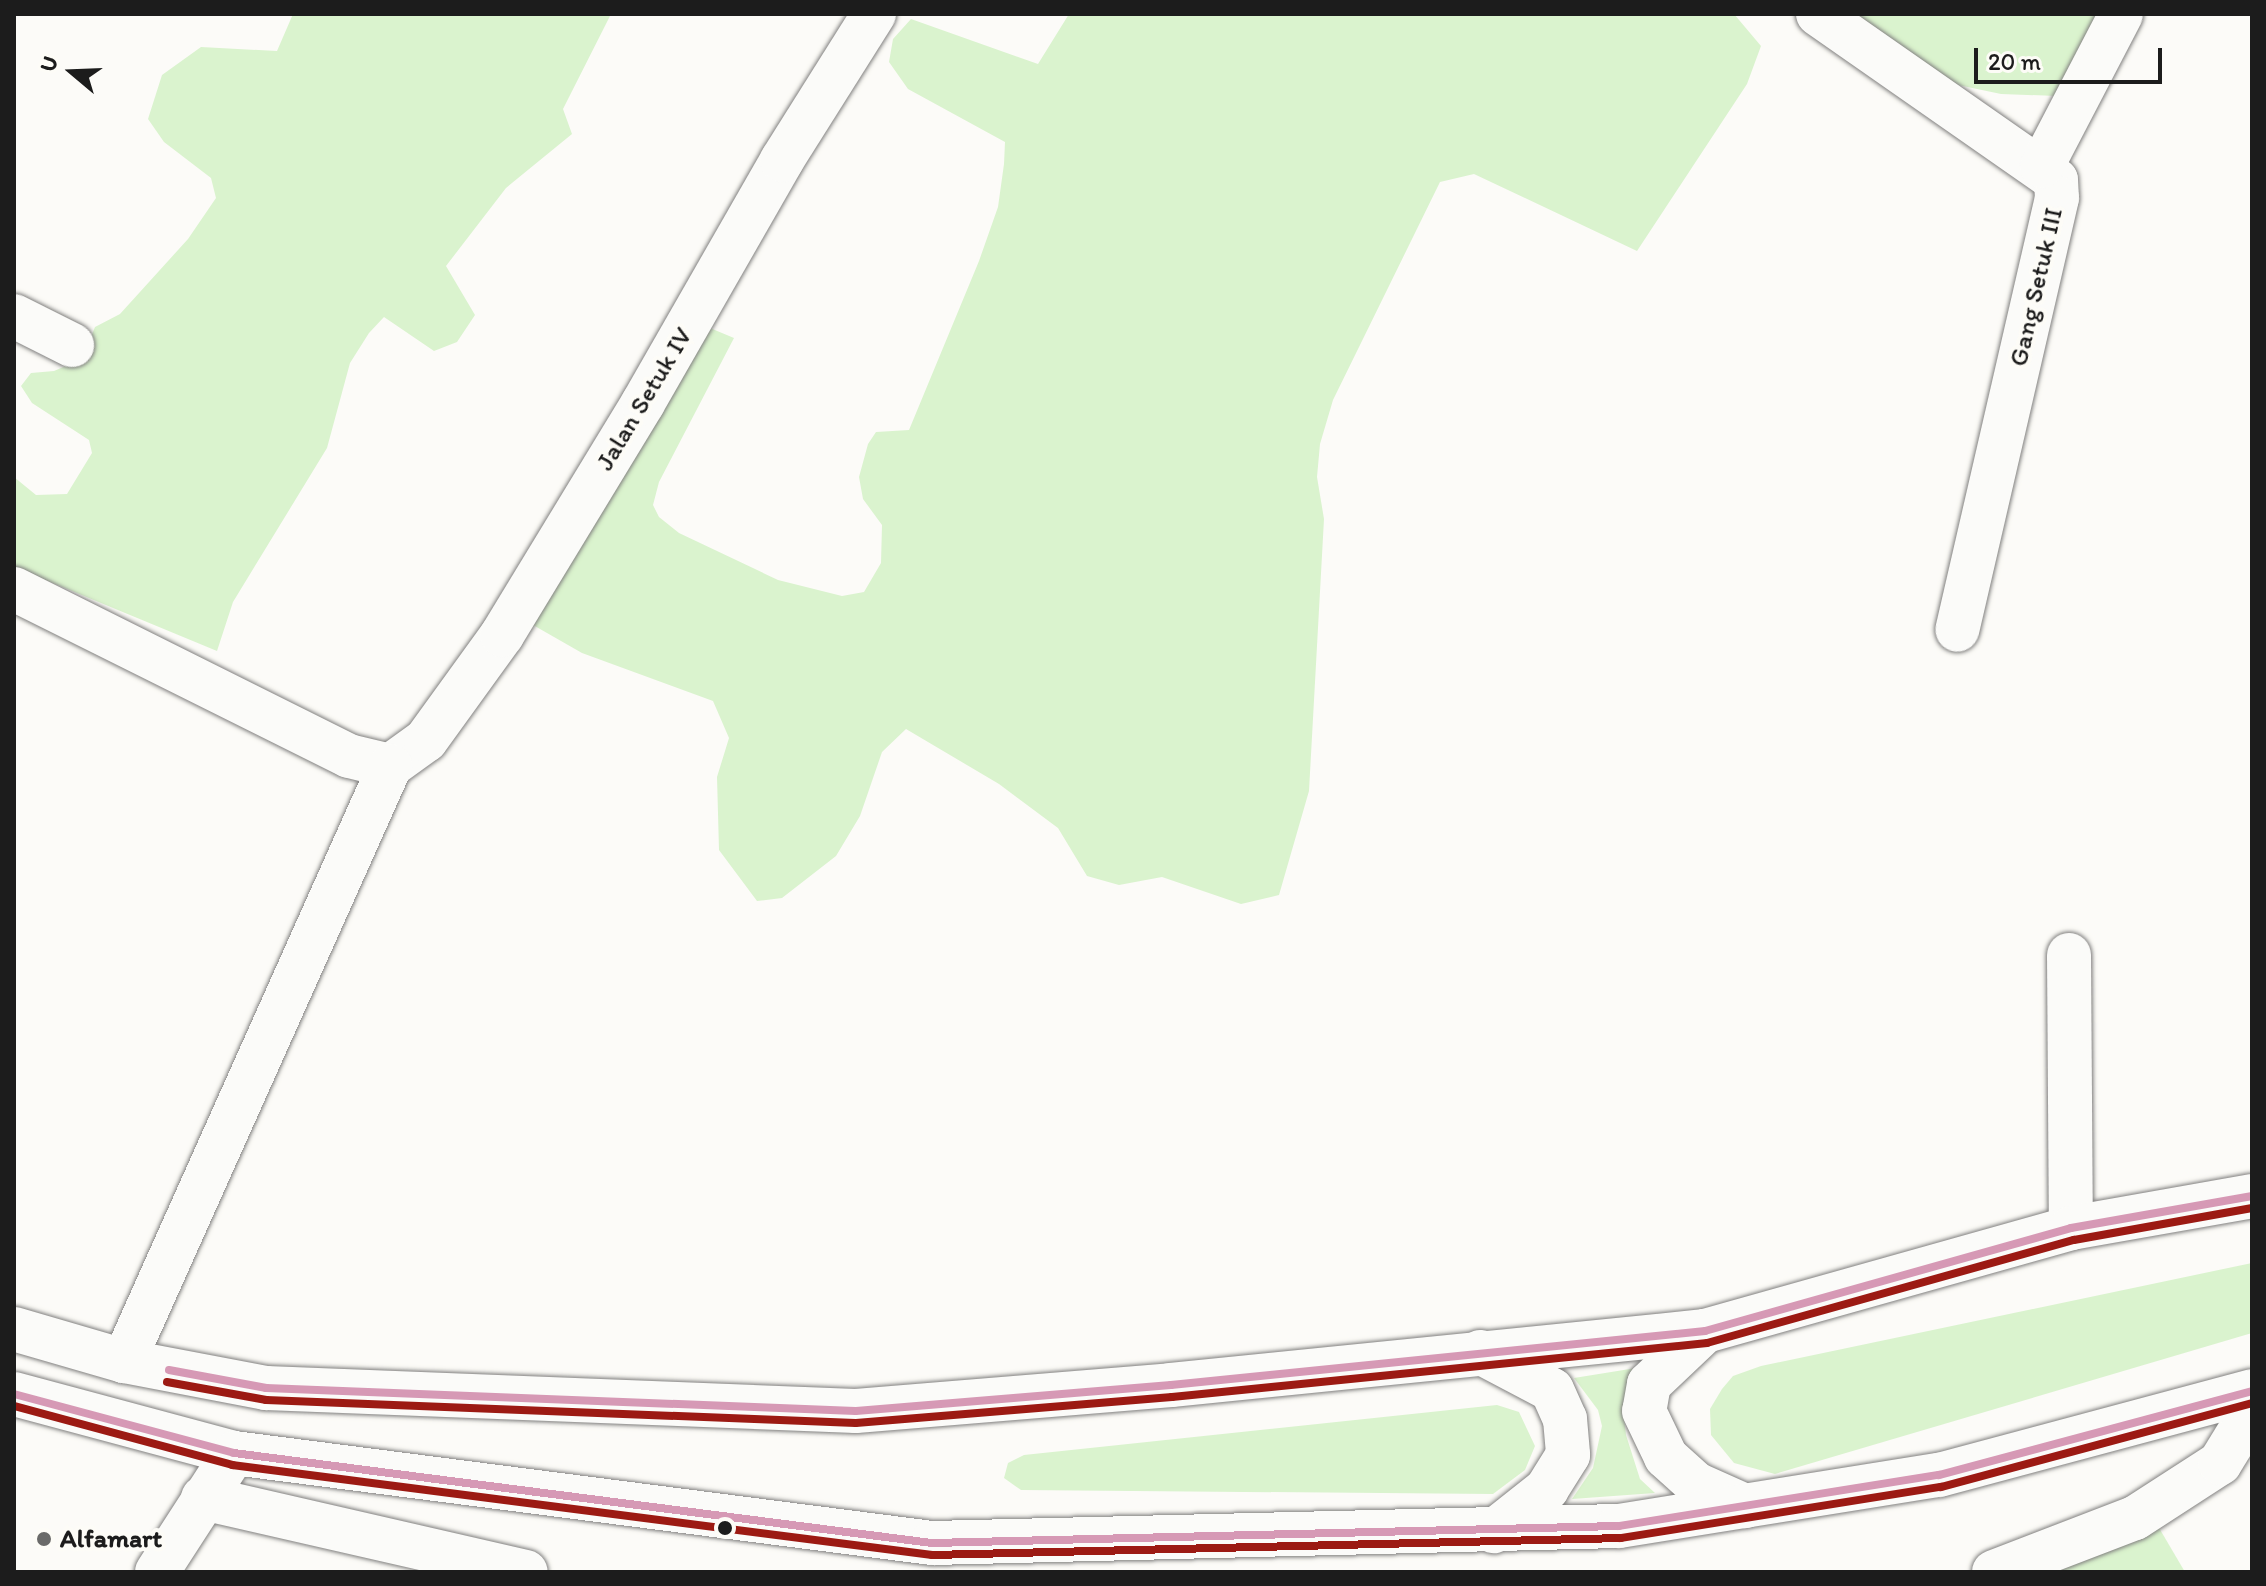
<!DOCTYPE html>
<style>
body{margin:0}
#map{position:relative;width:2266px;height:1586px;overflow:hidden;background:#fcfbf8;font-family:Itim,sans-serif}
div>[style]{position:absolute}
.green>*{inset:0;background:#daf3ce}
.roads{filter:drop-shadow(0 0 2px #81807f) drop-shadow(0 0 2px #81807f)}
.minor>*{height:44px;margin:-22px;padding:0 22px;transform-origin:22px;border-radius:22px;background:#fbfbf9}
.major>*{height:44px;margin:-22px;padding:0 22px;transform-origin:22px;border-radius:22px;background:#fbfbf9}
.highway>*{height:44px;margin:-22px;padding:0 22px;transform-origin:22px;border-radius:22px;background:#fbfbf9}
.bus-1>*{height:8px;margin:-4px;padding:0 4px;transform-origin:4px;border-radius:4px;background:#d699b5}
.bus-2>*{height:8px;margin:-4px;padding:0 4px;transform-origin:4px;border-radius:4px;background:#9c1a13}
.dots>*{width:22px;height:22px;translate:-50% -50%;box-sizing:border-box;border:4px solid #fdfcf7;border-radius:50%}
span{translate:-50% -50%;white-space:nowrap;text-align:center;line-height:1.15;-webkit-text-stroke:8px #fdfcf7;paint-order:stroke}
.street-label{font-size:26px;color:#1c1c1c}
.poi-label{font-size:26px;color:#1c1c1c;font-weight:700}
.left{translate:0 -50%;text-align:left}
.frame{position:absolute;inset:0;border:16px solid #1c1c1c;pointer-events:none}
.north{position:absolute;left:32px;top:32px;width:80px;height:80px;-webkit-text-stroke:6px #fdfcf7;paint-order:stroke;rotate:289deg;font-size:22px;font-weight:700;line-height:32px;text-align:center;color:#1c1c1c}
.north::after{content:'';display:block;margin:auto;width:28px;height:36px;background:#1c1c1c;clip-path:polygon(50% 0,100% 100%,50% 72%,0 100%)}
.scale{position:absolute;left:1974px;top:48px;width:188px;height:36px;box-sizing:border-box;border:4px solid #1c1c1c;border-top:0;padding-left:10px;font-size:24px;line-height:28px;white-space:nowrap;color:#1c1c1c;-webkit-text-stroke:6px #fdfcf7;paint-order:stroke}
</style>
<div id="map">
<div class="green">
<div style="clip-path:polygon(293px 14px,611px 14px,563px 109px,572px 134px,506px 188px,446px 266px,475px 315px,457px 342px,434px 351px,384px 317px,369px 333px,350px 363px,327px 448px,233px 602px,217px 651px,14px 567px,14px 477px,36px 495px,67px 494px,92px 453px,89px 440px,32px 403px,21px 386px,31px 373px,54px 371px,82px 359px,95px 327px,120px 314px,188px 239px,216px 198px,211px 178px,164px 142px,148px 119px,162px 75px,201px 47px,277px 51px)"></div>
<div style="clip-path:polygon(1069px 14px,1734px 14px,1761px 46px,1747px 84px,1637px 251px,1474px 174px,1440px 182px,1333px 400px,1320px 444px,1317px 477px,1324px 519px,1309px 791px,1279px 895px,1241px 904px,1162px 877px,1119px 885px,1087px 876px,1058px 828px,999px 784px,906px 729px,882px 752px,860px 816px,836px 856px,782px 898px,757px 901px,719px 850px,717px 777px,729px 738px,713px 701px,582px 653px,526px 621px,710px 328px,734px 338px,659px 482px,653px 505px,659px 517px,679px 533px,778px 580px,842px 596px,864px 592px,881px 563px,882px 525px,863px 499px,859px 477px,868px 444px,876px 432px,909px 430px,979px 261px,998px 207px,1004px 164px,1005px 142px,908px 89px,889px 62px,893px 39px,911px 19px,1038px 64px)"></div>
<div style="clip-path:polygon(1843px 14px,2134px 14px,2057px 96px,2001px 94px,1939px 81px)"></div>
<div style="clip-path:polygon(2252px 1263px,2252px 1333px,1775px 1474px,1734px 1463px,1711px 1435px,1710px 1409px,1722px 1389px,1733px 1376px,1761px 1366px)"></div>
<div style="clip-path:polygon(1636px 1368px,1623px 1408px,1626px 1435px,1640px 1479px,1655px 1493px,1572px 1499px,1593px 1468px,1602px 1426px,1598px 1410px,1574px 1378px)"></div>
<div style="clip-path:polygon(1497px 1405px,1519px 1412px,1535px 1446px,1525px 1470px,1493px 1494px,1021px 1490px,1004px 1478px,1008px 1463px,1024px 1455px)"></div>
<div style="clip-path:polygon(2155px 1521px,2185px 1572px,2046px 1572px)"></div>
</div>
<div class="roads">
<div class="minor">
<div style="left:1818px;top:14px;width:290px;rotate:34.9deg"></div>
<div style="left:2056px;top:180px;width:18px;rotate:87deg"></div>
<div style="left:2057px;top:198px;width:443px;rotate:103deg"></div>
<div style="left:2042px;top:166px;width:171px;rotate:-62.5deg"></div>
<div style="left:14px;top:316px;width:65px;rotate:26.6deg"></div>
<div style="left:14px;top:589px;width:374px;rotate:26.5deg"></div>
<div style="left:349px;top:756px;width:42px;rotate:13.7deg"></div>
<div style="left:390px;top:766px;width:44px;rotate:-35.8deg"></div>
<div style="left:426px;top:740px;width:130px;rotate:-54.1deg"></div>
<div style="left:502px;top:635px;width:271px;rotate:-58.7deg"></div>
<div style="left:643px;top:403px;width:280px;rotate:-60.2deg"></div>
<div style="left:782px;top:160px;width:173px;rotate:-57.8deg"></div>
<div style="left:2069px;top:955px;width:273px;rotate:89.6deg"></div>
<div style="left:124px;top:1361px;width:652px;rotate:-65.91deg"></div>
<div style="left:203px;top:1498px;width:331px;rotate:12.9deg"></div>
<div style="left:1994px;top:1572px;width:151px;rotate:-21deg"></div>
<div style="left:2135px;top:1518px;width:101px;rotate:-32.9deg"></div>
<div style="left:2220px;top:1463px;width:61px;rotate:-58.4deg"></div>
</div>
<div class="major">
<div style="left:157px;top:1572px;width:142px;rotate:-57.1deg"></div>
</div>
<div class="highway">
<div style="left:14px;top:1329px;width:115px;rotate:16.2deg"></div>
<div style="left:124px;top:1361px;width:145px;rotate:10.8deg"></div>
<div style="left:266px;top:1388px;width:590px;rotate:2.23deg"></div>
<div style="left:856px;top:1411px;width:316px;rotate:-4.7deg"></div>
<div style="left:1171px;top:1385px;width:537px;rotate:-5.77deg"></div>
<div style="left:1705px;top:1331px;width:380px;rotate:-15.7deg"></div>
<div style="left:2071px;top:1228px;width:184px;rotate:-10deg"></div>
<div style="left:1705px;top:1331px;width:77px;rotate:136.6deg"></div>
<div style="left:1649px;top:1384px;width:27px;rotate:100deg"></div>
<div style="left:1644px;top:1411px;width:51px;rotate:64.4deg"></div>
<div style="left:1666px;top:1457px;width:40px;rotate:42deg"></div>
<div style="left:1696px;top:1484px;width:54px;rotate:24.2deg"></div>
<div style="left:1480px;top:1352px;width:81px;rotate:27.8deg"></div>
<div style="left:1552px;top:1390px;width:32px;rotate:66deg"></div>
<div style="left:1565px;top:1419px;width:36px;rotate:85deg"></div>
<div style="left:1568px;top:1455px;width:40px;rotate:122deg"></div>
<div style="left:1547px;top:1489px;width:68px;rotate:141.6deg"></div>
<div style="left:14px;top:1394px;width:228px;rotate:15deg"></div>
<div style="left:234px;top:1453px;width:704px;rotate:7.35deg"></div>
<div style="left:932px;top:1543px;width:687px;rotate:-1.42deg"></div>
<div style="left:1619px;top:1526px;width:324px;rotate:-9.1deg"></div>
<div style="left:1939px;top:1475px;width:324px;rotate:-15deg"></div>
</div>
</div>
<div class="bus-1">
<div style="left:169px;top:1370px;width:99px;rotate:10.5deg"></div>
<div style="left:266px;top:1388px;width:590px;rotate:2.23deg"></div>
<div style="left:856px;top:1411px;width:316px;rotate:-4.7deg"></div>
<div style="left:1171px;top:1385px;width:537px;rotate:-5.77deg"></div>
<div style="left:1705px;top:1331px;width:380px;rotate:-15.7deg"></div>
<div style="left:2071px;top:1228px;width:184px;rotate:-10deg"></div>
<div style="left:14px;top:1394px;width:228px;rotate:15deg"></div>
<div style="left:234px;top:1453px;width:704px;rotate:7.35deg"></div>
<div style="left:932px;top:1543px;width:687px;rotate:-1.42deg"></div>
<div style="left:1619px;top:1526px;width:324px;rotate:-9.1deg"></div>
<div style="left:1939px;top:1475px;width:324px;rotate:-15deg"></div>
</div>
<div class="bus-2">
<div style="left:167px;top:1382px;width:101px;rotate:10.3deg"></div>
<div style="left:266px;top:1400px;width:590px;rotate:2.23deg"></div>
<div style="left:856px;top:1423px;width:317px;rotate:-4.7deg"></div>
<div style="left:1172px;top:1397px;width:538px;rotate:-5.76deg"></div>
<div style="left:1707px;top:1343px;width:381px;rotate:-15.7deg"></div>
<div style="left:2074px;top:1240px;width:181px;rotate:-10.2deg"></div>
<div style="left:14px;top:1406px;width:226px;rotate:15.1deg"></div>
<div style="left:232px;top:1465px;width:706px;rotate:7.33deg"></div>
<div style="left:932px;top:1555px;width:689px;rotate:-1.41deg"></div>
<div style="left:1621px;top:1538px;width:324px;rotate:-9.1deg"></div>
<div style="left:1941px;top:1487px;width:322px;rotate:-15.1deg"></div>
</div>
<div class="dots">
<div style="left:725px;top:1528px;background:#1c1c1c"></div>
<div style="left:44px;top:1539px;background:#6a6a69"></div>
</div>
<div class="street-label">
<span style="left:2036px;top:287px;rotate:-77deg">Gang Setuk III</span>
<span style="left:644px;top:399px;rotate:-59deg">Jalan Setuk IV</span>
</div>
<div class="poi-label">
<span class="left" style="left:60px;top:1539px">Alfamart</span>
</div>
<div class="frame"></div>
<div class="north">U</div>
<div class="scale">20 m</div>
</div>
